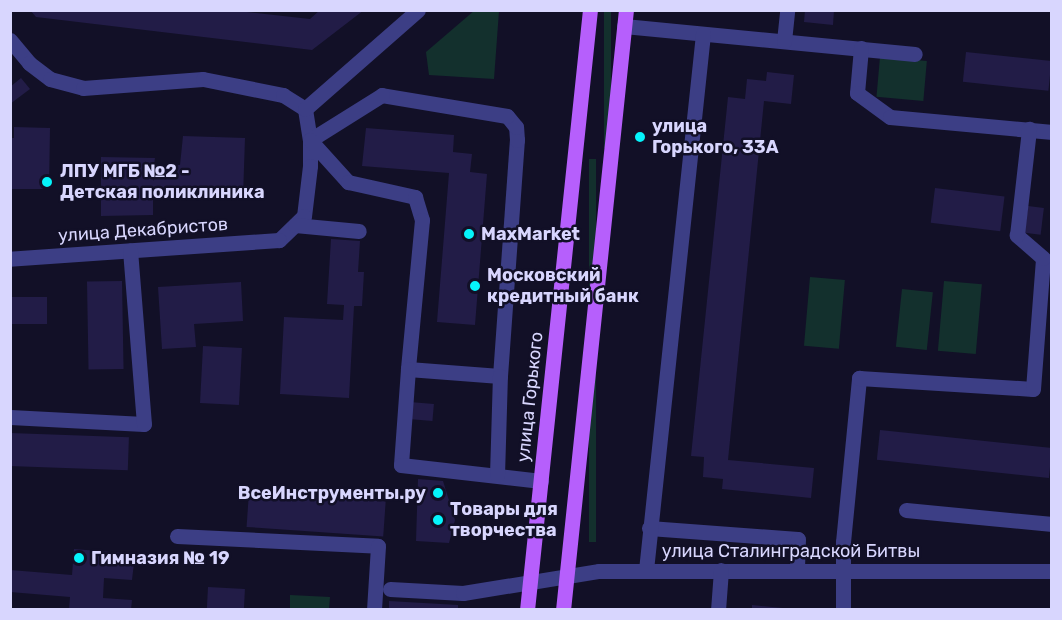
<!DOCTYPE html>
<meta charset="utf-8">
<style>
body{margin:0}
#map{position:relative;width:1062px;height:620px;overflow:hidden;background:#121027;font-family:Rubik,sans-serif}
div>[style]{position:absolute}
.green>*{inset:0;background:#13302d;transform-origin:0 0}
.building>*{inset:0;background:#221c47;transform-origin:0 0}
.minor>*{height:15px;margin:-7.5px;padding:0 7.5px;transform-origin:7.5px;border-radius:7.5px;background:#3c3e85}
.major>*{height:15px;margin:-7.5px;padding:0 7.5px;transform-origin:7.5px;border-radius:7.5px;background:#b65ffc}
.dots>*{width:16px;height:16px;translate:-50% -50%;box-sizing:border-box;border:3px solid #121027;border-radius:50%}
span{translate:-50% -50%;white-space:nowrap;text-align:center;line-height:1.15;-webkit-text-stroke:5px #121027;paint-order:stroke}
.poi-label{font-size:18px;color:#d8d6fe;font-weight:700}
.left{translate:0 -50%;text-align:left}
.right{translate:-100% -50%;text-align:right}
.street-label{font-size:18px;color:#d8d6fe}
.frame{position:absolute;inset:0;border:12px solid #d8d6fe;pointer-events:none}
</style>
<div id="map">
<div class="green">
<div style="clip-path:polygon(475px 10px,499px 11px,494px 79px,429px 75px,426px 52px)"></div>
<div style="left:604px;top:11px;width:7px;height:137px"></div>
<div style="left:880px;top:57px;width:47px;height:40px;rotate:5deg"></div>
<div style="left:589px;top:159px;width:7px;height:383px"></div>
<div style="left:810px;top:277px;width:35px;height:69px;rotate:5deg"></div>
<div style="left:944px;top:281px;width:38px;height:70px;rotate:5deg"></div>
<div style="left:902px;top:289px;width:31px;height:58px;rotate:6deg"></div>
<div style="clip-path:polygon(290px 595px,330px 597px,329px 609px,290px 609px)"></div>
</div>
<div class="building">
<div style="clip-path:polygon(30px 10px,229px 10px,310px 19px,320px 10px,364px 10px,312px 50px,36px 17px)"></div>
<div style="clip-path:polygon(805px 10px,834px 10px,833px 25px,804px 22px)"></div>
<div style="left:966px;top:52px;width:86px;height:30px;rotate:6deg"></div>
<div style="clip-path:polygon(767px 72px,794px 75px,791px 104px,764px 101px,728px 460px,814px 468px,811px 498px,722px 489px,723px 479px,703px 477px,704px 457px,691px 456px,728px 97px,745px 99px,747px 79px,766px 81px)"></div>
<div style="clip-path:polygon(21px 78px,30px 89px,10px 104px,10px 87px)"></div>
<div style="clip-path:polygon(14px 127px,50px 128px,49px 189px,11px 189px,10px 138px,14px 138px)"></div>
<div style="clip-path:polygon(366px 128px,454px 135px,453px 152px,472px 154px,470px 172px,487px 174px,475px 325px,437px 322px,449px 173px,362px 166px)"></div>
<div style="clip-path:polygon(183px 136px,245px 138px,243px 197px,182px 196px,180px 191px,153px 190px,153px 215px,101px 216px,101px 157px,155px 158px,154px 165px,180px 165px)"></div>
<div style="left:935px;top:188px;width:70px;height:35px;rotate:7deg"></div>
<div style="left:1028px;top:206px;width:16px;height:27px;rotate:7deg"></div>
<div style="clip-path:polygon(331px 239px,360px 241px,358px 272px,364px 272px,362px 306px,354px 306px,349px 398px,280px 394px,284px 317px,343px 320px,344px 305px,327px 304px)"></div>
<div style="left:122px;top:281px;width:88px;height:35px;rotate:89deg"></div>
<div style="clip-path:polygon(241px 282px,243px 321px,194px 324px,196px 347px,162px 349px,158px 287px)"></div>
<div style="left:10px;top:297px;width:37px;height:27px"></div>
<div style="left:203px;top:346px;width:39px;height:57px;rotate:3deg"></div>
<div style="left:410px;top:402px;width:24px;height:17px;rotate:5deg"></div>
<div style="left:880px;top:430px;width:173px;height:30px;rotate:6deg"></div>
<div style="left:10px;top:433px;width:119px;height:33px;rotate:2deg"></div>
<div style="clip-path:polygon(418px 479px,443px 481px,455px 520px,449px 543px,416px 541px)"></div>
<div style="left:249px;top:492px;width:137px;height:35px;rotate:4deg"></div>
<div style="clip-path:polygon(74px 549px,135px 554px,132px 580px,104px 578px,103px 598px,132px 600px,131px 610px,69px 610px,70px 597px,10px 592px,10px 570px,72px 575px)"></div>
<div style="left:208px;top:587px;width:37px;height:23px;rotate:3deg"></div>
<div style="clip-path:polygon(389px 601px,458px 605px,458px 610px,389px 610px)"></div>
<div style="clip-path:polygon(752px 605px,783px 608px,783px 610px,752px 610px)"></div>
</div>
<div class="minor">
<div style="left:624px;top:26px;width:292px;rotate:5.5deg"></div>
<div style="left:10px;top:40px;width:30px;rotate:50deg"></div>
<div style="left:29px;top:63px;width:26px;rotate:37deg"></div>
<div style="left:50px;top:79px;width:34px;rotate:15deg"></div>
<div style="left:83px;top:88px;width:120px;rotate:-4.3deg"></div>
<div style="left:203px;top:79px;width:82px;rotate:11.3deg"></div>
<div style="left:283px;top:95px;width:26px;rotate:32deg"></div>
<div style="left:305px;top:109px;width:31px;rotate:81deg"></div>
<div style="left:310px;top:140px;width:26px;rotate:90deg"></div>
<div style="left:310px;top:166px;width:50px;rotate:96.8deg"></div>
<div style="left:304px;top:216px;width:35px;rotate:136deg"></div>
<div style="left:279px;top:240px;width:270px;rotate:176deg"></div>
<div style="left:784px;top:41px;width:31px;rotate:-84deg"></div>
<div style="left:861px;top:48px;width:45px;rotate:95.1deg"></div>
<div style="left:857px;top:93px;width:41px;rotate:36deg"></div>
<div style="left:890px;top:117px;width:163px;rotate:5.3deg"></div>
<div style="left:305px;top:109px;width:150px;rotate:-41.2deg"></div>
<div style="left:295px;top:225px;width:64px;rotate:5.4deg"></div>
<div style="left:408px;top:369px;width:92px;rotate:4.4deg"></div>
<div style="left:500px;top:376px;width:237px;rotate:-85.9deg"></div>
<div style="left:517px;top:140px;width:13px;rotate:-94deg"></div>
<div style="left:516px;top:127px;width:14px;rotate:-129deg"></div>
<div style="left:507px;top:116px;width:127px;rotate:-170.5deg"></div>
<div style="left:382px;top:95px;width:85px;rotate:148deg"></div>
<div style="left:310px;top:140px;width:57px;rotate:47.9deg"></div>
<div style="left:348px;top:182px;width:69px;rotate:12.6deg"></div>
<div style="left:415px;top:197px;width:24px;rotate:73deg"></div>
<div style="left:422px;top:220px;width:150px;rotate:95.4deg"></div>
<div style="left:408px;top:369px;width:96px;rotate:94.2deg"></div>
<div style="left:401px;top:465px;width:141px;rotate:6.5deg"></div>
<div style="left:10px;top:417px;width:134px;rotate:3deg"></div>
<div style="left:144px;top:424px;width:174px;rotate:-94.6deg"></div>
<div style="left:497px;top:475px;width:99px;rotate:-88.3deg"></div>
<div style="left:906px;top:510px;width:147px;rotate:5.5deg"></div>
<div style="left:649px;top:528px;width:149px;rotate:4.2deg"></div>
<div style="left:798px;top:539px;width:32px;rotate:92deg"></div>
<div style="left:177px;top:536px;width:201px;rotate:2.8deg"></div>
<div style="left:378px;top:546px;width:64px;rotate:93.6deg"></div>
<div style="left:646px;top:570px;width:539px;rotate:-83.93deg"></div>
<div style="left:390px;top:589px;width:73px;rotate:3.1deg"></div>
<div style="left:463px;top:593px;width:138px;rotate:-9.2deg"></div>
<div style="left:599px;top:571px;width:453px"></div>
<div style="left:718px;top:610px;width:40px;rotate:-85.7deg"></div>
<div style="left:843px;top:610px;width:68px;rotate:-90deg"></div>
<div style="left:843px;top:542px;width:165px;rotate:-84.4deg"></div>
<div style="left:859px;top:378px;width:174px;rotate:3.6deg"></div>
<div style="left:1033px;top:389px;width:131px;rotate:-85.6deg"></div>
<div style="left:1043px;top:258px;width:35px;rotate:-139deg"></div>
<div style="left:1017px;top:235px;width:107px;rotate:-83.5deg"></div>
</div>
<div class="major">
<div style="left:527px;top:610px;width:603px;rotate:-84.01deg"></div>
<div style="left:563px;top:610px;width:603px;rotate:-84.01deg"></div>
</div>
<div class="dots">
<div style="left:640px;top:137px;background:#05f4fb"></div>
<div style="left:47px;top:182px;background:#05f4fb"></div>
<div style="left:469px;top:234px;background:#05f4fb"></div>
<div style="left:475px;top:286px;background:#05f4fb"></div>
<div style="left:438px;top:493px;background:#05f4fb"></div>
<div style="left:438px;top:520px;background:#05f4fb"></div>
<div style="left:79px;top:558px;background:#05f4fb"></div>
</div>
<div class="poi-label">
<span class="left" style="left:652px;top:137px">улица<br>Горького, 33А</span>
<span class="left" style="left:60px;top:182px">ЛПУ МГБ №2 -<br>Детская поликлиника</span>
<span class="left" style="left:481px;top:234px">MaxMarket</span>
<span class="left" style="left:487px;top:286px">Московский<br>кредитный банк</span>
<span class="right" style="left:426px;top:493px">ВсеИнструменты.ру</span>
<span class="left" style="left:450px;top:520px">Товары для<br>творчества</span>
<span class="left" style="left:91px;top:558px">Гимназия № 19</span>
</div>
<div class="street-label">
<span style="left:143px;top:230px;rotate:-4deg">улица Декабристов</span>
<span style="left:530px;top:397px;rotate:-84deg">улица Горького</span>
<span style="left:791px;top:551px">улица Сталинградской Битвы</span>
</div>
<div class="frame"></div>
</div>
